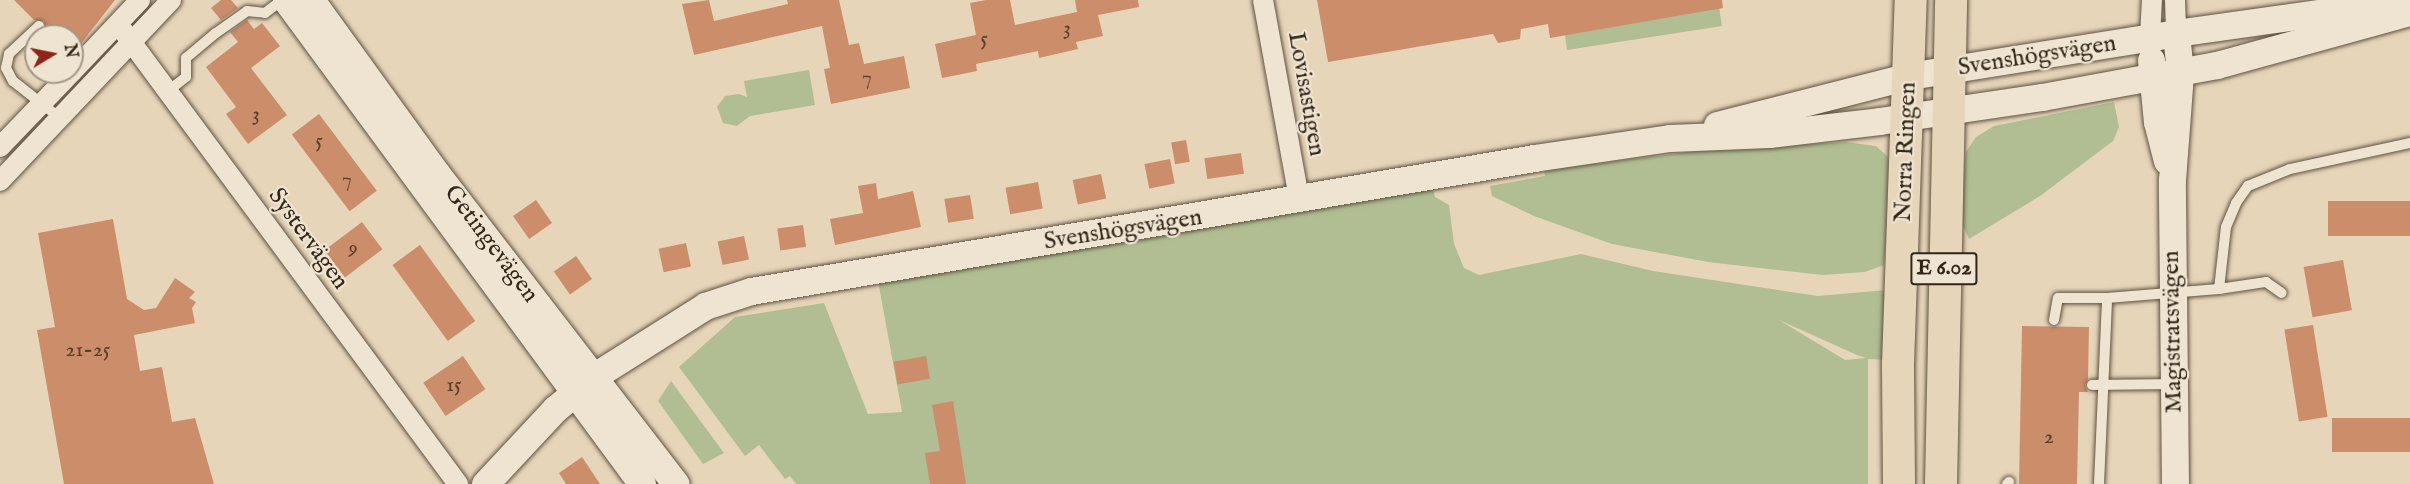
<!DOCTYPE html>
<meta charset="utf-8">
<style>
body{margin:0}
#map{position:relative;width:2410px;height:484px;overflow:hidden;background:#e7d5ba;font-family:"IM FELL English",serif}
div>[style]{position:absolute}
.green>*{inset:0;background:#b1be93}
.building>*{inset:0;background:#cc8d6a;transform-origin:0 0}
.roads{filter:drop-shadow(0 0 2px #5e5240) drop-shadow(0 0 2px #5e5240)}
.lane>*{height:10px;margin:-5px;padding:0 5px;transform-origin:5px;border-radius:5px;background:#efe4d2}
.street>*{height:20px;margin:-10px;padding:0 10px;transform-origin:10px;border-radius:10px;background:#efe4d2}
.secondary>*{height:27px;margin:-13.5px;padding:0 13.5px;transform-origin:13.5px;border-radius:13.5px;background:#efe4d2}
.primary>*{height:32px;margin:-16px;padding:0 16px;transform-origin:16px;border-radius:16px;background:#e7d5ba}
span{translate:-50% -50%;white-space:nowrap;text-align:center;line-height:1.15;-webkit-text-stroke:4.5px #efe4d2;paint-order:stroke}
.number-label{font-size:21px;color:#58402c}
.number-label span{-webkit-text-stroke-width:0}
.shield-label span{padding:2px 4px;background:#efe4d2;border:2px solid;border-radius:4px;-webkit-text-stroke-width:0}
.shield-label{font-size:22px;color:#312618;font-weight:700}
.street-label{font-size:24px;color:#312618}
.north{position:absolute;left:24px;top:24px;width:60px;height:60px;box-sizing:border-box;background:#efe4d2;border:2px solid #a39888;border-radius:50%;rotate:80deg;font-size:16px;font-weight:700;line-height:24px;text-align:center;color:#312618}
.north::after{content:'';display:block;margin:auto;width:21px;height:27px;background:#8f2418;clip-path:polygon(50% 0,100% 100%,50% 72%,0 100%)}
</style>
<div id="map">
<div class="green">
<div style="clip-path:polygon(1718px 0,1722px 26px,1567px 50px,1565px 35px,1703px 11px)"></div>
<div style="clip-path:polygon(809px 70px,815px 105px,750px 116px,737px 126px,723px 123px,717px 107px,725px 96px,739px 94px,747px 97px,744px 81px)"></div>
<div style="clip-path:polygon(2114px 102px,2119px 127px,2113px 141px,2040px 196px,1969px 239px,1963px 226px,1962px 184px,1966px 152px,1976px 137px,1994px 126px)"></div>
<div style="clip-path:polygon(1845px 142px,1876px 146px,1888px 157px,1890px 179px,1884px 265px,1865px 272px,1823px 275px,1708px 262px,1612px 244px,1534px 216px,1492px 196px,1490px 186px,1545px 176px,1544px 170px,1688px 152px)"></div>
<div style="clip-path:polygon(evenodd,1429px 176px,1435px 197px,1449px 205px,1454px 244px,1464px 268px,1479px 275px,1581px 254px,1653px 271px,1818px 296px,1887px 290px,1891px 360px,1868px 359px,1868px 484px,796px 484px,790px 476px,785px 479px,759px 445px,745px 456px,679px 367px,735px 317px,824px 303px,868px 414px,902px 412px,876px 270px,1429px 176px,1779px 320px,1857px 355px,1866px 358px,1845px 360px,1779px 320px)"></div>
<div style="clip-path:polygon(671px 381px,724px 453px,703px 464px,658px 401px)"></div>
</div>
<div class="building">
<div style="clip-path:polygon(14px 0,115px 0,72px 55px,72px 36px,58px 36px,46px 29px,44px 21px,34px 20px)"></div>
<div style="clip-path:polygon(221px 0,231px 0,238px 8px,221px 20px,211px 8px)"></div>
<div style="clip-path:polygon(709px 0,714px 21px,788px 4px,787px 0,839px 0,849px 45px,859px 43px,864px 64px,904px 56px,910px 88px,831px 104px,824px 69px,830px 68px,822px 26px,694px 55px,682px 4px)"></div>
<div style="clip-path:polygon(986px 0,1010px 0,1015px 25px,1077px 12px,1075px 0,1138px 0,1139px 7px,1098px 15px,1103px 36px,1076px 42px,1078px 49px,1039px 58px,1038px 51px,976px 64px,977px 71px,942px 78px,935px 44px,976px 35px,970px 3px)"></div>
<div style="clip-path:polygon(1317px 0,1722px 0,1723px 8px,1550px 38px,1548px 24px,1521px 29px,1520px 39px,1498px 43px,1493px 34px,1328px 62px)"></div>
<div style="clip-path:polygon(247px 20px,254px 29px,262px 23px,280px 46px,251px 68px,287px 115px,248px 144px,226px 114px,236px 107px,206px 67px,238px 42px,230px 32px)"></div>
<div style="left:319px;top:114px;width:96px;height:34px;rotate:53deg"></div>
<div style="left:1186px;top:140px;width:22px;height:15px;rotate:80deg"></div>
<div style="left:1241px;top:153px;width:21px;height:37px;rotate:82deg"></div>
<div style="left:1170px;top:159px;width:25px;height:26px;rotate:79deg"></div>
<div style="left:1101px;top:174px;width:25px;height:29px;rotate:78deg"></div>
<div style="left:1038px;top:182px;width:27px;height:33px;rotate:80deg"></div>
<div style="clip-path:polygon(876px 183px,878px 199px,913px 191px,921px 227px,835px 245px,830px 219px,863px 213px,858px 186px)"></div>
<div style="left:970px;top:195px;width:24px;height:26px;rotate:81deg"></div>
<div style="left:536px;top:200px;width:28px;height:28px;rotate:55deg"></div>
<div style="left:2410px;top:201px;width:35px;height:82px;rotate:90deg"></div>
<div style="clip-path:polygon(113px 219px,127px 299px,144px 310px,156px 308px,175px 278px,195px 292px,189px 298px,196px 302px,192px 308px,195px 323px,134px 335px,140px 371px,162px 367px,172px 422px,195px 418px,214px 484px,64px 484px,37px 330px,55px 327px,38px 233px)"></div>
<div style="left:362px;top:222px;width:34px;height:47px;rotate:53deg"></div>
<div style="left:803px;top:225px;width:22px;height:26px;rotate:82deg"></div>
<div style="left:744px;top:236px;width:24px;height:27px;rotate:78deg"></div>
<div style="left:686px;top:243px;width:24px;height:28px;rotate:78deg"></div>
<div style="left:420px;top:245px;width:94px;height:34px;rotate:54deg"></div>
<div style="left:576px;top:256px;width:28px;height:27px;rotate:55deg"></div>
<div style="left:2343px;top:260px;width:51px;height:40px;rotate:80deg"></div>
<div style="left:2313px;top:325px;width:93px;height:29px;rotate:81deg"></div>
<div style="clip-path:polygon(2022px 326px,2089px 327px,2088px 379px,2085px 385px,2088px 392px,2079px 392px,2077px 484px,2019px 484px)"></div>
<div style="left:463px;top:356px;width:40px;height:48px;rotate:56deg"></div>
<div style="left:926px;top:356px;width:23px;height:33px;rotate:80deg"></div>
<div style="clip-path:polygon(953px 401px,966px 484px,930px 484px,925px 453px,940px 451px,932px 405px)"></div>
<div style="left:2410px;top:418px;width:34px;height:78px;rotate:90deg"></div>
<div style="clip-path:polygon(582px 457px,600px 484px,566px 484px,559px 473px)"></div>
</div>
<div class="roads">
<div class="lane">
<div style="left:39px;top:26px;width:41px;rotate:137deg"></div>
<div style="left:9px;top:54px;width:14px;rotate:102deg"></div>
<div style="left:6px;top:68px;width:15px;rotate:62deg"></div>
<div style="left:13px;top:81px;width:60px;rotate:38.2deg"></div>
<div style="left:168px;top:91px;width:23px;rotate:-38deg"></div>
<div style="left:186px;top:77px;width:19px;rotate:-90deg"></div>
<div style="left:186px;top:58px;width:39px;rotate:-40deg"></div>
<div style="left:216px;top:33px;width:38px;rotate:-35deg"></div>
<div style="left:247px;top:11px;width:18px;rotate:6deg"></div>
<div style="left:265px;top:13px;width:21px;rotate:-37deg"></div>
<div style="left:2219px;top:289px;width:48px;rotate:-8.5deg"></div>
<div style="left:2266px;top:282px;width:19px;rotate:35deg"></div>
<div style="left:2054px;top:320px;width:22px;rotate:-80deg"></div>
<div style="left:2058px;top:298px;width:49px"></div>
<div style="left:2092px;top:385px;width:82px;rotate:-0.7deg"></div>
<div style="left:2007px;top:484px;width:3px;rotate:-45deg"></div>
<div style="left:2099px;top:484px;width:186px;rotate:-87.5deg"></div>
<div style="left:2107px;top:298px;width:112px;rotate:-4.6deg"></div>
<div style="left:2219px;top:289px;width:62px;rotate:-83.6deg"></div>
<div style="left:2226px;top:227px;width:26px;rotate:-67deg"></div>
<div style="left:2236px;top:203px;width:21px;rotate:-55deg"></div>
<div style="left:2248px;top:186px;width:45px;rotate:-22deg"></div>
<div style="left:2290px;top:169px;width:123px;rotate:-12.2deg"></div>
</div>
<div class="street">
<div style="left:1263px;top:0;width:201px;rotate:79.7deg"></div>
<div style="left:2175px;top:0;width:33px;rotate:88deg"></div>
<div style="left:118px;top:24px;width:572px;rotate:53.53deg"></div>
<div style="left:2150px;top:37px;width:37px;rotate:-87deg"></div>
<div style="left:72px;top:72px;width:99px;rotate:-46.6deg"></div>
<div style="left:0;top:147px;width:104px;rotate:-46.2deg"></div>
<div style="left:0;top:181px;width:249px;rotate:-46.6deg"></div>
</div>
<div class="secondary">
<div style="left:286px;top:0;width:601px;rotate:53.66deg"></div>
<div style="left:311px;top:0;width:215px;rotate:54.1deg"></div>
<div style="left:437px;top:174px;width:391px;rotate:52.4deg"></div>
<div style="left:2151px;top:60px;width:62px;rotate:84.5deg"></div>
<div style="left:2157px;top:122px;width:40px;rotate:75.6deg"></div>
<div style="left:1717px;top:125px;width:198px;rotate:-14.3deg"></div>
<div style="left:1909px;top:76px;width:270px;rotate:-9.1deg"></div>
<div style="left:2176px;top:33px;width:231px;rotate:-8deg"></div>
<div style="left:485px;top:484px;width:103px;rotate:-47deg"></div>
<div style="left:555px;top:409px;width:53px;rotate:-39.7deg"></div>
<div style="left:596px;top:375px;width:129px;rotate:-32.3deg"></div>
<div style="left:705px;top:306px;width:48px;rotate:-18.1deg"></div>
<div style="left:751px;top:291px;width:794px;rotate:-9.64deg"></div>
<div style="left:1534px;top:158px;width:137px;rotate:-8.4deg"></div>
<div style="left:1670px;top:138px;width:99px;rotate:-2.3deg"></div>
<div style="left:1769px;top:134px;width:111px;rotate:-6.7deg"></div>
<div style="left:1879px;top:121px;width:165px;rotate:-8.4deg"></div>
<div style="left:2042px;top:97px;width:178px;rotate:-10.4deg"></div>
<div style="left:2217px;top:65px;width:200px;rotate:-15.4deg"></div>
<div style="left:2175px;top:484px;width:304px;rotate:-90.6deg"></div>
<div style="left:2172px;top:180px;width:107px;rotate:-85.7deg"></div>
<div style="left:2180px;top:73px;width:40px;rotate:-95.7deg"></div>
</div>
<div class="primary">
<div style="left:1899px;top:484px;width:120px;rotate:-90.5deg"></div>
<div style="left:1898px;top:364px;width:364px;rotate:-88deg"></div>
<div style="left:1941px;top:484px;width:484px;rotate:-88.8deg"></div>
</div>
</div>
<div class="number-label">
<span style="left:1067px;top:29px">3</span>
<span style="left:984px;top:40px">5</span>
<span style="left:867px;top:79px">7</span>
<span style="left:256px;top:115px">3</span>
<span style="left:319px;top:142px">5</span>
<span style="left:347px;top:181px">7</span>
<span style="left:353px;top:249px">9</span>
<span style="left:88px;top:351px">21-25</span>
<span style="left:454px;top:386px">15</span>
<span style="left:2049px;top:438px">2</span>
</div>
<div class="shield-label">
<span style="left:1944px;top:269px">E 6.02</span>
</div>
<div class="street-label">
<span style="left:2037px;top:56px;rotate:-9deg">Svenshögsvägen</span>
<span style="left:1306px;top:94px;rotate:80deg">Lovisastigen</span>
<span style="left:1906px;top:152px;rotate:-88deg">Norra Ringen</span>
<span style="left:1123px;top:230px;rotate:-9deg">Svenshögsvägen</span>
<span style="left:308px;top:239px;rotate:54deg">Systervägen</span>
<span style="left:491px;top:244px;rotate:53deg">Getingevägen</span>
<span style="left:2173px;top:332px;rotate:-91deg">Magistratsvägen</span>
</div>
<div class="north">N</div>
</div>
